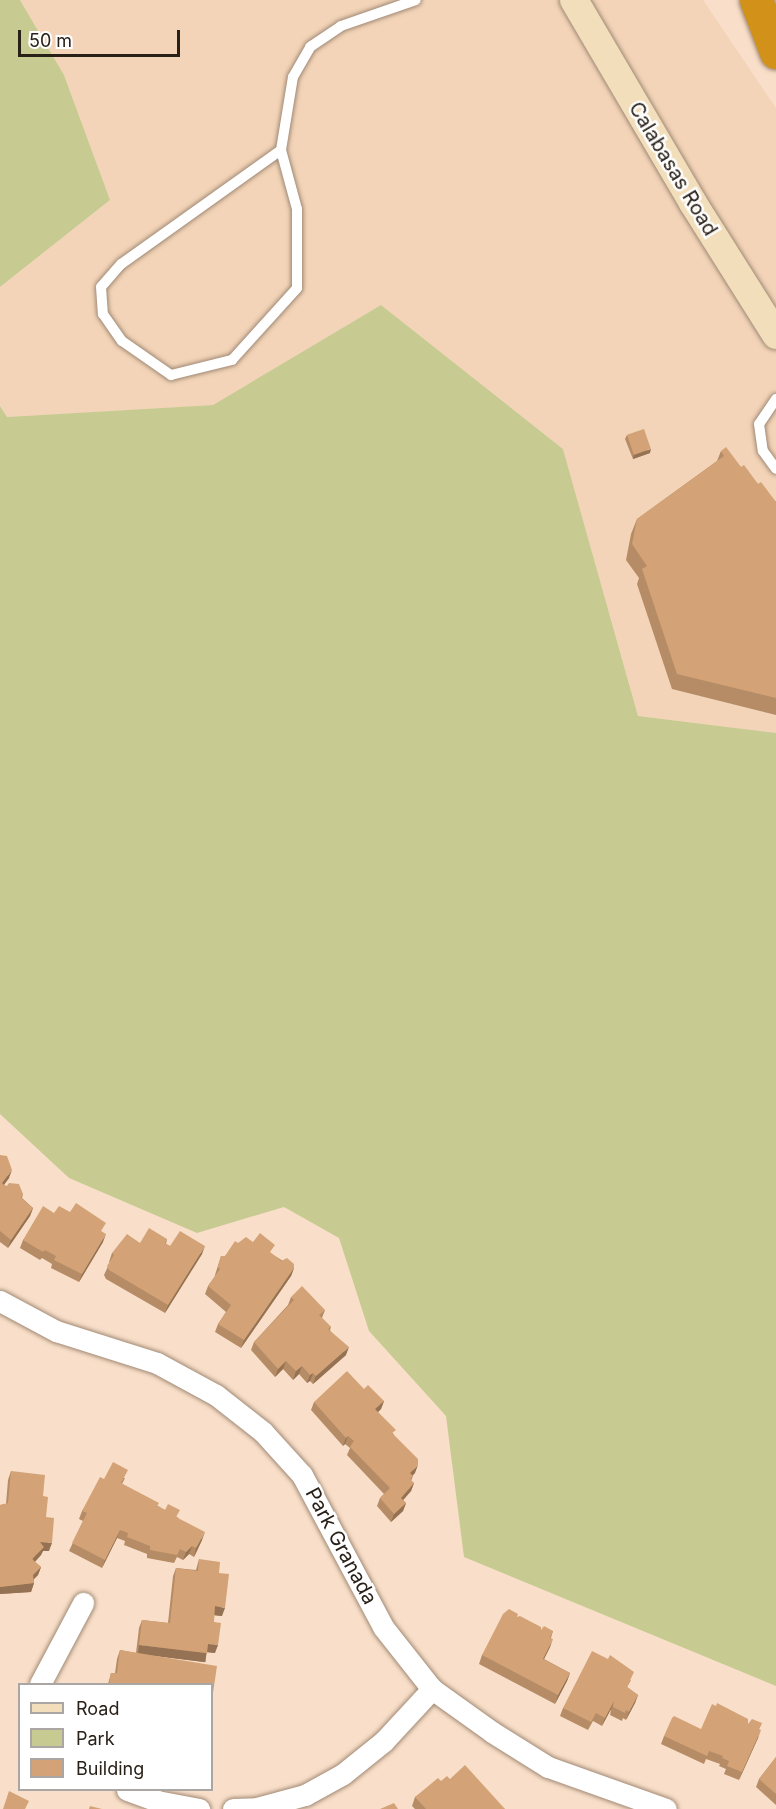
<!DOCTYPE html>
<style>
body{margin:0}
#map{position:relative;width:776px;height:1809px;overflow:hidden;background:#f9dfc9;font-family:Inter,sans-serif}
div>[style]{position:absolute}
.built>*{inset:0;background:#f3d4b8}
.green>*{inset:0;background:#c7cb92}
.roads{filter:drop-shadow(0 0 2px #a08975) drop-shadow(0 0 2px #a08975)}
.lane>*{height:10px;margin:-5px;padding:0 5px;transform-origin:5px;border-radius:5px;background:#fff}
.street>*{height:21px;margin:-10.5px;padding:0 10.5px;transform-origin:10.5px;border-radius:10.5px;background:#fff}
.secondary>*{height:28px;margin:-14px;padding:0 14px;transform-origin:14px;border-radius:14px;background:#f2deba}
.highway>*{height:33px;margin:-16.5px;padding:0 16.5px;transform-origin:16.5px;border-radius:16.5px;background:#d29219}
.wall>*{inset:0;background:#b58c66}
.shaded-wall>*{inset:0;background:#947253;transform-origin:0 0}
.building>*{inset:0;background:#d3a377;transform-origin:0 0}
span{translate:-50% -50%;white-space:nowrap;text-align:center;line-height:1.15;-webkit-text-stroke:5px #fff;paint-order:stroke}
.street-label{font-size:20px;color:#292018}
.legend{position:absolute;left:18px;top:1683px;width:195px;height:108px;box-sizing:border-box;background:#fff;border:2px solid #a9a6a3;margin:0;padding:8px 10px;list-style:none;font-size:18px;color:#292018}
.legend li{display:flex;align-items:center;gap:12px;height:30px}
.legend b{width:30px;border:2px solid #a9a6a3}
.scale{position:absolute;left:18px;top:30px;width:162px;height:27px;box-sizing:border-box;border:3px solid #292018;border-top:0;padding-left:8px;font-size:18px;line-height:21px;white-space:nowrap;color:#292018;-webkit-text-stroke:4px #fff;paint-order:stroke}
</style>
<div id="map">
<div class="built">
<div style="clip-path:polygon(20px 0,703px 0,776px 108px,776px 733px,638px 716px,563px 449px,381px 305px,213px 405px,7px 417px,0 406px,0 287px,110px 200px,64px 75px)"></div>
</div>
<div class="green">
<div style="clip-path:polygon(0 0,20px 0,64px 75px,110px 200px,0 287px)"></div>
<div style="clip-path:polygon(381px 305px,563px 449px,638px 716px,776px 733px,776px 1686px,464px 1557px,446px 1416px,369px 1331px,339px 1238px,284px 1207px,197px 1233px,69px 1178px,0 1114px,0 406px,7px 417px,213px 405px)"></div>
</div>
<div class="roads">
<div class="lane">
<div style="left:281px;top:150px;width:196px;rotate:144.5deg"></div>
<div style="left:121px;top:264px;width:30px;rotate:131deg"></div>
<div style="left:101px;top:287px;width:27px;rotate:86deg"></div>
<div style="left:103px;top:314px;width:33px;rotate:55deg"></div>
<div style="left:122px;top:341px;width:60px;rotate:34.8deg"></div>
<div style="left:171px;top:375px;width:63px;rotate:-13.8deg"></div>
<div style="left:232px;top:360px;width:97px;rotate:-47.9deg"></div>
<div style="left:297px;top:288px;width:79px;rotate:-90deg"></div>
<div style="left:297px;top:209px;width:61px;rotate:-105.2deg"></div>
<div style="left:281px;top:150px;width:74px;rotate:-80.7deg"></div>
<div style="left:293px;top:77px;width:34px;rotate:-60deg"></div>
<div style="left:310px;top:47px;width:37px;rotate:-34deg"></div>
<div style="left:341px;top:26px;width:79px;rotate:-19.1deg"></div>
<div style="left:776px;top:399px;width:30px;rotate:124deg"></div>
<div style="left:759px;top:424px;width:27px;rotate:82deg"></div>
<div style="left:763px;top:451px;width:22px;rotate:54deg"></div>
</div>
<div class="street">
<div style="left:0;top:1301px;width:64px;rotate:28.2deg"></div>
<div style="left:56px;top:1331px;width:106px;rotate:17.6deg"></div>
<div style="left:157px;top:1363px;width:67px;rotate:28.5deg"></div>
<div style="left:216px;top:1395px;width:60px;rotate:38.2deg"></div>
<div style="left:263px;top:1432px;width:58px;rotate:47.8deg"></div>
<div style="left:302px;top:1475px;width:172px;rotate:61.9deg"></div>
<div style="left:383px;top:1627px;width:79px;rotate:51.7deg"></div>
<div style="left:432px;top:1689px;width:74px;rotate:35.6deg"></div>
<div style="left:492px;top:1732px;width:66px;rotate:32deg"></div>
<div style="left:548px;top:1767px;width:125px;rotate:19.6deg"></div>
<div style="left:40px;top:1684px;width:92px;rotate:-62deg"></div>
<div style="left:127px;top:1790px;width:32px;rotate:20deg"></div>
<div style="left:157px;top:1801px;width:43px;rotate:10.8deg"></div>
<div style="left:233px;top:1809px;width:24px;rotate:-2deg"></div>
<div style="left:257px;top:1808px;width:50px;rotate:-15.2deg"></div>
<div style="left:305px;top:1795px;width:43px;rotate:-28.9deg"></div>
<div style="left:343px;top:1774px;width:53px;rotate:-38.8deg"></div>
<div style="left:384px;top:1741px;width:71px;rotate:-47.3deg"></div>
</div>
<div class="secondary">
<div style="left:574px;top:0;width:235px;rotate:59.6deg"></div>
<div style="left:693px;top:203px;width:156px;rotate:57.8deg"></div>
</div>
<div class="highway">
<div style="left:756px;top:0;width:56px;rotate:69deg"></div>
</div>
</div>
<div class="wall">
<div style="clip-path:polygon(627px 435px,650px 453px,633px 459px,625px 439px)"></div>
<div style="clip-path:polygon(721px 451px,741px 467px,776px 502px,776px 715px,672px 689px,637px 584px,639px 578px,626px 560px,631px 534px,637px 519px,717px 461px)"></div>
<div style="clip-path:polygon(0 1155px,9px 1178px,4px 1185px,23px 1194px,22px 1198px,33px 1208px,30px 1216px,8px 1248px,0 1242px)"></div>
<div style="clip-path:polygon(54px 1213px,102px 1232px,103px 1242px,79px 1282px,51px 1268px,52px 1264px,42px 1258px,40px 1260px,20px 1248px,23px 1240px)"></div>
<div style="clip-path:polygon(167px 1239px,166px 1244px,170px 1246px,202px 1254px,165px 1313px,106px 1279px,104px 1275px,110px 1262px,109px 1262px,112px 1253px,140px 1243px)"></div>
<div style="clip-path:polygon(253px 1242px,294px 1268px,291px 1276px,241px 1348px,215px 1332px,218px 1324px,226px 1312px,205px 1294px,208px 1286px,215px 1276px,215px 1275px,221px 1256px,225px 1256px,238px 1243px)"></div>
<div style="clip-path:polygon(291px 1297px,325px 1310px,322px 1318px,331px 1327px,330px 1330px,346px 1355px,313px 1384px,310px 1381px,307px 1383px,299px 1374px,293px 1380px,283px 1369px,275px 1377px,251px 1350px,254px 1342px,288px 1305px)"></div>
<div style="clip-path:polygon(364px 1389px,384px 1401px,381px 1409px,378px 1412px,394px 1435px,415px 1473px,413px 1475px,413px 1476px,411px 1481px,414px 1483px,411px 1491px,403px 1500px,406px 1503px,403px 1511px,391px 1522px,377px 1506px,380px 1498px,384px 1494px,347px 1455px,350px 1448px,345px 1444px,343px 1446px,311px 1410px,314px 1402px)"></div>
<div style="clip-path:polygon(11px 1471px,43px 1496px,49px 1551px,43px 1551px,41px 1555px,35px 1562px,41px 1567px,38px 1575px,34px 1579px,34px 1583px,31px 1592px,0 1594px,0 1505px,6px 1504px,8px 1480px)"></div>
<div style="clip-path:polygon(125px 1478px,122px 1484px,158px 1506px,177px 1517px,202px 1540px,194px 1557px,189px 1554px,183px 1560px,177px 1557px,174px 1563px,147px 1558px,147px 1554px,124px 1545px,125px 1541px,117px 1538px,102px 1568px,69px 1551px,83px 1521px,79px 1519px,82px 1511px,104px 1479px)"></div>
<div style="clip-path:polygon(199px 1559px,219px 1573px,222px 1616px,214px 1615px,214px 1622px,215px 1653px,207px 1652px,204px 1662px,151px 1655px,212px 1684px,108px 1684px,111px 1673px,115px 1673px,117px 1659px,120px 1650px,136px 1653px,139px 1628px,142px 1620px,168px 1623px,173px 1576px,176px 1568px,196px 1570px)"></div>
<div style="clip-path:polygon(517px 1617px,541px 1630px,553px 1631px,551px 1638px,550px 1647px,544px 1659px,570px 1673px,567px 1681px,555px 1704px,479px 1664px,482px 1655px)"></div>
<div style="clip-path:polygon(631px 1680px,627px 1687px,638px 1695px,635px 1703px,626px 1720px,623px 1718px,622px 1721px,610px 1715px,611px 1709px,602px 1726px,593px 1721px,588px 1730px,560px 1716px,563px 1708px)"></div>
<div style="clip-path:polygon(762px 1723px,759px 1729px,758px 1738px,739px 1780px,724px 1774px,726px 1769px,719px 1766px,720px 1764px,706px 1759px,704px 1764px,661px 1744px,664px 1736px,701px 1729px)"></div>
<div style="clip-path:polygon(776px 1757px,776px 1805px,756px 1787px,759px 1779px)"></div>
<div style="clip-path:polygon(450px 1779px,505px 1809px,415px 1809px,412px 1806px,415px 1797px,441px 1781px)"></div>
</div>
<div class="shaded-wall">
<div style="clip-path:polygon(651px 449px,650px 453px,633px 459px,634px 455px)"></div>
<div style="clip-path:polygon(12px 1170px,9px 1178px,0 1190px,2px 1183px)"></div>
<div style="clip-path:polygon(33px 1208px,30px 1216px,8px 1248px,11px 1240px)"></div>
<div style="clip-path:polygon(106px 1234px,103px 1242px,79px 1282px,82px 1274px)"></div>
<div style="clip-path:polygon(205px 1246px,202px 1254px,165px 1313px,168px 1305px)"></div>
<div style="clip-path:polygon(294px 1268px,291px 1276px,241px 1348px,244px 1340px)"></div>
<div style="clip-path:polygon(349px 1347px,346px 1355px,313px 1384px,316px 1376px)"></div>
<div style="clip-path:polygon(286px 1361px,283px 1369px,275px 1377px,278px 1369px)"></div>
<div style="clip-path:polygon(302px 1366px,299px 1374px,293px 1380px,296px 1371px)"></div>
<div style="clip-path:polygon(313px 1373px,310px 1381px,307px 1383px,310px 1375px)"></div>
<div style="clip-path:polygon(384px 1401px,381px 1409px,372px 1418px,375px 1409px)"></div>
<div style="clip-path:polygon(348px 1436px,345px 1444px,343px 1446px,346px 1438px)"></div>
<div style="clip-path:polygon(418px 1465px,415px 1473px,407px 1481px,410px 1473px)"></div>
<div style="clip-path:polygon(414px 1483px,411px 1491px,398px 1506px,401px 1498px)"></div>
<div style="clip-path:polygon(406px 1503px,403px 1511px,391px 1522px,394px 1514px)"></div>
<div style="clip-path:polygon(120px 1530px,117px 1538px,102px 1568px,105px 1560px)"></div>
<div style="clip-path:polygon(205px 1532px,202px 1540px,194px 1557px,196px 1548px)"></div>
<div style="clip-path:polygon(40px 1542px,52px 1543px,49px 1551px,43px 1551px,41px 1555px,30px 1567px)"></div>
<div style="clip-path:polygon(192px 1546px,189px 1554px,183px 1560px,186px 1552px)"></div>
<div style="clip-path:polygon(41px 1567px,38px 1575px,30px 1583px,33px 1575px)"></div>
<div style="clip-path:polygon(34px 1583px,31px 1592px,0 1594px,0 1587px)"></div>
<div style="clip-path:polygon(215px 1606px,225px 1608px,222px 1616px,212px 1615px)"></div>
<div style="clip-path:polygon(553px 1639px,550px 1647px,540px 1667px,543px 1659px)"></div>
<div style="clip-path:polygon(208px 1644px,218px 1645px,215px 1653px,205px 1652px)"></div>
<div style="left:139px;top:1645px;width:68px;height:9px;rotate:7deg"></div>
<div style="clip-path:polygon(570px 1673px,567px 1681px,555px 1704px,558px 1695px)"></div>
<div style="clip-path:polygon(638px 1695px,635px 1703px,626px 1720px,629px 1712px)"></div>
<div style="clip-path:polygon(614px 1701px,611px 1709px,602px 1726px,605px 1718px)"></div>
<div style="clip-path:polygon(761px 1730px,758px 1738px,739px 1780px,742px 1772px)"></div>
</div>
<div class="building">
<div style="left:644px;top:429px;width:21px;height:18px;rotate:71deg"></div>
<div style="clip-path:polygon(726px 447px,741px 467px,744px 465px,758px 484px,761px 482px,776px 502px,776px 698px,677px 674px,642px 569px,647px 566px,632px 544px,637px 519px,724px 456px,721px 451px)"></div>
<div style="clip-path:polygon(0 1155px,7px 1156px,12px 1170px,2px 1183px,6px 1187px,9px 1183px,19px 1184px,23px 1194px,21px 1198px,33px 1208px,11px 1240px,0 1231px)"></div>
<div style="clip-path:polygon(76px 1203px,106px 1223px,101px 1231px,106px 1234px,82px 1274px,54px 1260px,56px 1256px,45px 1250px,43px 1252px,23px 1240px,43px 1206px,54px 1213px,59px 1206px,70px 1212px)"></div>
<div style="clip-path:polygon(149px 1228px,167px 1239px,165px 1243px,170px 1246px,180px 1231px,205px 1246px,168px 1305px,109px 1270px,107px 1266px,114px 1255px,112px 1253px,127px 1234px,140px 1243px)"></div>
<div style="clip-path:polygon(260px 1233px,275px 1245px,270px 1252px,281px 1261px,287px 1258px,294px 1264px,294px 1268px,244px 1340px,218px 1324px,231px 1305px,208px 1286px,220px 1269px,218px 1267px,221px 1256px,225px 1256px,235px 1241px,238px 1243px,246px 1237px,253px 1242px)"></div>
<div style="clip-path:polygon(302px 1286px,325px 1310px,319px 1315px,331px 1327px,328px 1329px,349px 1347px,316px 1376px,313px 1373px,310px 1375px,302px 1366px,296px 1371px,286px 1361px,278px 1369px,254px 1342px,294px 1300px,291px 1297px)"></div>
<div style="clip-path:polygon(347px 1371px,364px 1389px,368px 1385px,384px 1401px,375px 1409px,396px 1430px,392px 1433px,418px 1459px,418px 1465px,410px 1473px,413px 1476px,410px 1479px,414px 1483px,401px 1498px,406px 1503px,394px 1514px,380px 1498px,390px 1488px,350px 1447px,354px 1441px,348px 1436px,346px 1438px,314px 1402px)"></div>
<div style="clip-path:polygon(113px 1462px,128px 1470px,121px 1483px,159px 1503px,157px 1506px,165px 1510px,168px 1504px,180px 1510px,176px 1517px,205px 1532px,196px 1548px,192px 1546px,186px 1552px,180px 1549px,177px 1555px,150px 1550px,150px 1546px,127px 1537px,128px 1533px,120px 1530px,105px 1560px,72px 1543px,87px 1513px,82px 1511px,100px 1477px,104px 1479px)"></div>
<div style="clip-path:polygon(11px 1471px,45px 1475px,43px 1496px,48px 1497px,46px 1517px,54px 1518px,52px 1543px,40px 1542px,44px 1547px,32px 1559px,41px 1567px,33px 1575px,34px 1583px,0 1587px,0 1505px,8px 1503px)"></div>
<div style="clip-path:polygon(199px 1559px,220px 1562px,219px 1573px,229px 1574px,225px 1608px,215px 1606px,214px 1622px,221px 1623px,218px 1645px,208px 1644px,207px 1653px,139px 1645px,142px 1620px,170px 1623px,176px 1568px,198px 1571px)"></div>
<div style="clip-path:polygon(509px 1609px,518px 1614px,517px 1617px,520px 1616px,541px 1627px,541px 1630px,544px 1626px,553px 1631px,550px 1638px,553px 1639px,543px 1659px,570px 1673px,558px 1695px,482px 1655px,503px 1614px)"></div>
<div style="clip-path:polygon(120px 1650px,217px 1666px,212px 1700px,212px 1684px,109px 1684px,111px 1673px,117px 1673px)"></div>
<div style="clip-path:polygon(592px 1651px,608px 1659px,610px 1655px,634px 1672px,627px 1687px,638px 1695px,629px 1712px,626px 1710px,625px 1713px,613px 1707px,614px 1701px,605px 1718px,596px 1713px,591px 1722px,563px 1708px)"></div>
<div style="clip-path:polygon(717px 1703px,748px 1719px,748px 1724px,752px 1719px,762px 1723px,759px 1729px,761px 1730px,742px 1772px,727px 1766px,729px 1761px,722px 1758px,723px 1756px,709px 1751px,707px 1756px,664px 1736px,672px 1718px,674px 1716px,701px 1729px,712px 1704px,716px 1706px)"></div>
<div style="clip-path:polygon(776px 1757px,776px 1794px,759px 1779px)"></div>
<div style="clip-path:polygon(465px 1765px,505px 1809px,426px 1809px,415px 1797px,438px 1778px,441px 1781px,447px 1776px,450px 1779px)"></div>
<div style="clip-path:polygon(9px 1791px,29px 1801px,25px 1809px,3px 1809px)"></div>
<div style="clip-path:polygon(394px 1803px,398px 1809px,380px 1809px)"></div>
<div style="clip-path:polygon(90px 1806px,102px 1809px,89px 1809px)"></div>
</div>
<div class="street-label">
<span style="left:673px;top:169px;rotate:59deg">Calabasas Road</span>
<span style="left:341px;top:1546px;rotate:62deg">Park Granada</span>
</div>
<ul class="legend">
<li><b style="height:8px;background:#f2deba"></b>Road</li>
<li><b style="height:16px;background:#c7cb92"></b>Park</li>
<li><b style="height:16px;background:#d3a377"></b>Building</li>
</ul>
<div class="scale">50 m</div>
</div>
